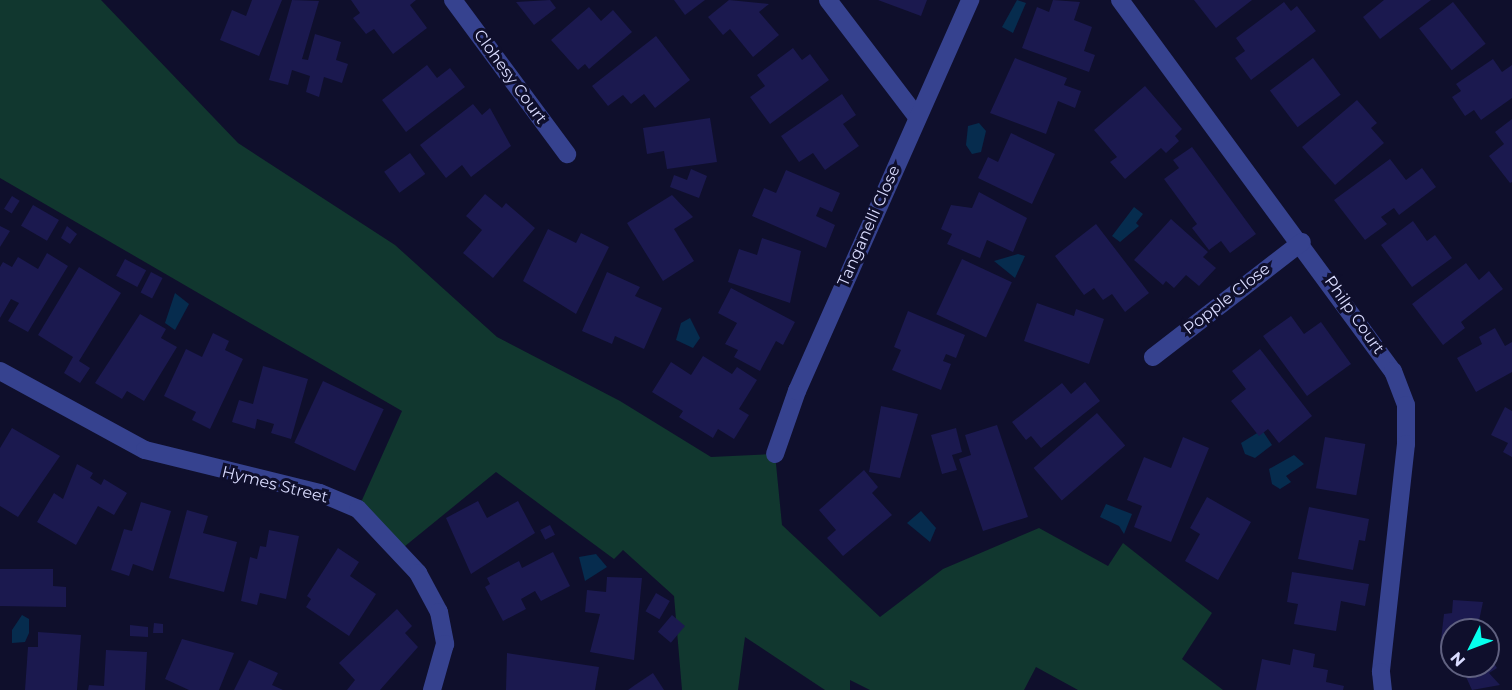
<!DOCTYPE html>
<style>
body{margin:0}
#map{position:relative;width:1512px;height:690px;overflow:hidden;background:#0f0f2c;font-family:Montserrat,sans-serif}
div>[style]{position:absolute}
.green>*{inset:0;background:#11372f}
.water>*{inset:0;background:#062c4e}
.building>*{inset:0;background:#1b194f;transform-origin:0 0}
.minor>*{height:18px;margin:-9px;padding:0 9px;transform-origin:9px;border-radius:9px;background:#36428f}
span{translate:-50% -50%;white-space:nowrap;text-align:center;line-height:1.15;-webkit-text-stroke:6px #0f0f2c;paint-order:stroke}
.street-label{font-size:16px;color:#dadcff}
.north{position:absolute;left:1440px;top:618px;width:60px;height:60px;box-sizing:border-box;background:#0f0f2c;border:2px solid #606180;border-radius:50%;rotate:228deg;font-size:16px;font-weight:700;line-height:24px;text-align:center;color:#dadcff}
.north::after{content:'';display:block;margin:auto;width:21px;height:27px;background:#06ffed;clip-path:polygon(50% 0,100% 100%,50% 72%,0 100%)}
</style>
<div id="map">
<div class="green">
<div style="clip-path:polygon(0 0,101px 0,238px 143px,395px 245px,497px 337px,620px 401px,711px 457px,775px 454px,782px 525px,880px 617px,943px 569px,1039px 528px,1108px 566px,1123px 543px,1212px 613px,1182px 659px,1223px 690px,1078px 690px,1036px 667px,1024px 690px,870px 690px,850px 680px,850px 690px,825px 690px,745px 637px,738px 690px,682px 690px,674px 596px,623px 550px,614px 559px,496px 472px,399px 551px,358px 509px,402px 411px,0 178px)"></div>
</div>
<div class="water">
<div style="clip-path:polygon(1017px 0,1026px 3px,1013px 33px,1002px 27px)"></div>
<div style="clip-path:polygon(979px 123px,986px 131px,981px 152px,972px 154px,966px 145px,968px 126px)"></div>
<div style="clip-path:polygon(1134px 207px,1143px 214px,1136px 223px,1139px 226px,1120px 242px,1112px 236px)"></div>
<div style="clip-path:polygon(1018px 254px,1025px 256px,1015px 278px,994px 261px)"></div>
<div style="clip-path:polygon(175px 293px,189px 304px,175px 330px,165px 323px)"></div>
<div style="clip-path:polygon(690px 318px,700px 338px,693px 348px,676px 340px,681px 323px)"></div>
<div style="clip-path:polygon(1262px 430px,1272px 445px,1255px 458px,1245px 454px,1241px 443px)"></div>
<div style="clip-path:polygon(1294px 455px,1304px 464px,1286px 476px,1291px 482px,1280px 489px,1272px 484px,1269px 469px)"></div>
<div style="clip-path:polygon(1106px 504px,1132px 514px,1124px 534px,1119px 526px,1100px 517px)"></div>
<div style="clip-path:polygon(921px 511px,936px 528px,930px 542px,907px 523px)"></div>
<div style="clip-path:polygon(596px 554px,607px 567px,585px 581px,579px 557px)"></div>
<div style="clip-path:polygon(22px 615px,29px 619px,29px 633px,25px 642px,12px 643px,12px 630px)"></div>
</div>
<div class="building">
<div style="clip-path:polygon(252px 0,282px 0,259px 56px,220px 40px,232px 10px,246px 16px)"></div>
<div style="clip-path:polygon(292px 0,319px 1px,302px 59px,308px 60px,315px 34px,341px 42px,336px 60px,348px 64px,342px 83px,324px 77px,319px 97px,306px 92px,310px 76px,292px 70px,288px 85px,269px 80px)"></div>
<div style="clip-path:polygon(351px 0,416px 0,410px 5px,427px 28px,393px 54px,374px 29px,366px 34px,353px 18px,360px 13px)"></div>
<div style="clip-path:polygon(550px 0,556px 8px,534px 25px,516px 2px)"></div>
<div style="clip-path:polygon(674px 0,705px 0,685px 15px)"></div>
<div style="clip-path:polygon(729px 0,769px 4px,759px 12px,779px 35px,753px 57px,730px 29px,723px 35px,708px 17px)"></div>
<div style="clip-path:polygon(878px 0,927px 0,921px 16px)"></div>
<div style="clip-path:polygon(1053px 0,1080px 2px,1074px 20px,1092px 27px,1084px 51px,1095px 55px,1089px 72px,1022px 48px,1037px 7px,1049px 12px)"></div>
<div style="clip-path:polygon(1194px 0,1252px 0,1216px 28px)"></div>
<div style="clip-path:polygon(1384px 0,1431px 0,1380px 39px,1363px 17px)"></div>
<div style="clip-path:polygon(1284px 2px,1291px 11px,1297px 6px,1316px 31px,1251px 80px,1235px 58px,1245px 51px,1236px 38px)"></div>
<div style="left:1453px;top:2px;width:53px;height:43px;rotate:52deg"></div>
<div style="clip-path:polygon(589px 7px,601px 21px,613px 10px,632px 32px,589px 69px,585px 64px,578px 70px,551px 40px)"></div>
<div style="clip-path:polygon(656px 36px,690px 80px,655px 108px,644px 94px,631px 104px,623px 95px,608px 106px,592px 86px)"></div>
<div style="clip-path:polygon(793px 48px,802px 60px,810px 54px,829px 80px,770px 124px,750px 97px,765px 86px,757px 75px)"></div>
<div style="clip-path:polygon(1015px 58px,1067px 78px,1064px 85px,1081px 91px,1075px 108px,1058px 101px,1046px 134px,990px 113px)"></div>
<div style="left:1313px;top:58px;width:46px;height:54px;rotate:53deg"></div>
<div style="clip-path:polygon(1493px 59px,1502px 72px,1512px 65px,1512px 98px,1481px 120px,1474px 110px,1465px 116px,1452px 97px,1461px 91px,1456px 84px)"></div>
<div style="clip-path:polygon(427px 65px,437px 78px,450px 68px,465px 87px,406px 132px,382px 100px)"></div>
<div style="clip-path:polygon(1145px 86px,1182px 129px,1175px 136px,1179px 141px,1166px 153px,1161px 148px,1125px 179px,1110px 162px,1117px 157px,1094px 130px)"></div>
<div style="clip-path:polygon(842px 94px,856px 115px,843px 124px,859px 146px,825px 170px,813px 153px,799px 162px,781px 136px)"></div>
<div style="clip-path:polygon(1357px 100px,1377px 123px,1371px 128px,1384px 143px,1335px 185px,1302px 147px)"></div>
<div style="clip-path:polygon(473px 104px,482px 115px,490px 108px,511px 146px,471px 177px,462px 165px,446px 178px,420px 145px)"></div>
<div style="clip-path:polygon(710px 118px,717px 162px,667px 169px,664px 151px,647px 154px,643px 128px)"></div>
<div style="clip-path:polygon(1512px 119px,1512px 182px,1510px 183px,1489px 156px,1504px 144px,1495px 132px)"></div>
<div style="clip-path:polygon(1011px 133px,1055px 154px,1032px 204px,978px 178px,988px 157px,998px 162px)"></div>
<div style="clip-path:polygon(1192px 147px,1256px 234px,1230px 253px,1221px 241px,1209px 250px,1192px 228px,1197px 224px,1164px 179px,1179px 168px,1173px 160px)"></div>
<div style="left:410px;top:153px;width:26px;height:32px;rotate:54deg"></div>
<div style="clip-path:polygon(1390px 159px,1406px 180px,1422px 168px,1436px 187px,1399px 215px,1394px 208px,1381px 217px,1387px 224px,1365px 240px,1334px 200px)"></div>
<div style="clip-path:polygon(691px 169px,707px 176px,699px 198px,670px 187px,674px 175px,687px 180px)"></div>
<div style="clip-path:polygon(786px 170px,840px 193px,832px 212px,820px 207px,816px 216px,835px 225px,826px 248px,752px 216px,764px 188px,776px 193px)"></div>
<div style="clip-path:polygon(979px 192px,1027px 218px,1013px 252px,987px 240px,980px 258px,947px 244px,952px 234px,941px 229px,951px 205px,972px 208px)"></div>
<div style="clip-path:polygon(485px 194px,502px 208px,506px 203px,535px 228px,493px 278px,463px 253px,482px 230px,466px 216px)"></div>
<div style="clip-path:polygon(672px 195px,693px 217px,674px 229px,694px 261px,663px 281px,627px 223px)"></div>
<div style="left:12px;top:196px;width:9px;height:15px;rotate:32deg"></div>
<div style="left:33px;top:205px;width:30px;height:24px;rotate:30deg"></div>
<div style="clip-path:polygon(1171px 219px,1208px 252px,1203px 257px,1216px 268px,1199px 286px,1186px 275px,1174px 288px,1166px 281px,1163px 285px,1134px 260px)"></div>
<div style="clip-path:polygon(1413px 221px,1427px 241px,1435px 235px,1452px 258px,1412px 287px,1381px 245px)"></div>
<div style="clip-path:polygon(1096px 224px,1149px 293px,1125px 312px,1112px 294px,1103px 300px,1094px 288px,1084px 295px,1055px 256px)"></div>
<div style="clip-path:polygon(0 226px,10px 231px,0 247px)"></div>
<div style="clip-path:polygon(67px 226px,77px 234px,70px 244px,61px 238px)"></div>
<div style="clip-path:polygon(548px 229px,576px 243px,581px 233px,609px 247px,576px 314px,523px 281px)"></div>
<div style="clip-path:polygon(762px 238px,801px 251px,790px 303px,728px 282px,739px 249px,757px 255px)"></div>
<div style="clip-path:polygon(47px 253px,68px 266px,28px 332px,8px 321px,19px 303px,11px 299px,0 318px,0 267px,3px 262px,12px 267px,18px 257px,38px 269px)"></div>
<div style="left:125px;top:259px;width:24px;height:19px;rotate:28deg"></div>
<div style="left:962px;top:259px;width:55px;height:61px;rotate:25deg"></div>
<div style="clip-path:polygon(1466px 263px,1479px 280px,1489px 271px,1503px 289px,1461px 322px,1465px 328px,1443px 345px,1412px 304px)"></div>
<div style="clip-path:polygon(79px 267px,121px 293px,79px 361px,90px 368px,80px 383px,64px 373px,73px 357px,38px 335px)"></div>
<div style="left:151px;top:272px;width:13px;height:23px;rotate:27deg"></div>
<div style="clip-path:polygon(607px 272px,640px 287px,635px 296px,662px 308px,644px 349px,615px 336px,612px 344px,582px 331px)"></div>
<div style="clip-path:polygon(731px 288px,795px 322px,783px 345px,776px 341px,760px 371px,734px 357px,738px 350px,725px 344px,737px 323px,718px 313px)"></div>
<div style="clip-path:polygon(1037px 303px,1074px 316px,1076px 309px,1104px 319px,1089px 364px,1024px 341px)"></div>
<div style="clip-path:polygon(908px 311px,965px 335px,956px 358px,946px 354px,943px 361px,951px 364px,941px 390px,892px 370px,901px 350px,894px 347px)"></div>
<div style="clip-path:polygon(140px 314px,166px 329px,161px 338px,177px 347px,144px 401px,127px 391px,122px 399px,95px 383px)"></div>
<div style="clip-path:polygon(1291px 316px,1304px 334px,1321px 322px,1351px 364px,1307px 396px,1263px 336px)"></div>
<div style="clip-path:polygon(1495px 328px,1505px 346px,1512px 342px,1512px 372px,1476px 392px,1457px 358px,1482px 344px,1479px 337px)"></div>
<div style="clip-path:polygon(213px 333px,229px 341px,225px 350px,243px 359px,210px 429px,192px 420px,196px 412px,164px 396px,186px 349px,202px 357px)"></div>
<div style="clip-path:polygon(1260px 349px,1312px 416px,1279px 443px,1268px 429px,1259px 436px,1231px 401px,1246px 389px,1232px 371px)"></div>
<div style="clip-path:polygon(703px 356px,732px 374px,737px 367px,757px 380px,739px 409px,749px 415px,734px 439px,718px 429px,713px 438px,679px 417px,683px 411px,652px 392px,671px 362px,691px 375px)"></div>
<div style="clip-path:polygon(263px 366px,308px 379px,291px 439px,271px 433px,274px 424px,257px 419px,255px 429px,232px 422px,239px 400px,253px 404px)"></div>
<div style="left:323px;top:381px;width:67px;height:68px;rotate:25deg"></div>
<div style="clip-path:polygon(1085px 382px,1100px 401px,1041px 448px,1031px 436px,1026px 440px,1012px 422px,1062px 383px,1071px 394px)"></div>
<div style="clip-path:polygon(881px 406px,918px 414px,900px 478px,869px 472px)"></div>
<div style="clip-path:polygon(1505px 407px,1512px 411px,1512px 457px,1503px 452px,1508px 443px,1491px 435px)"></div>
<div style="left:1097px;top:413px;width:43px;height:84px;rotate:49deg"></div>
<div style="clip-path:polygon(997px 425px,1028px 517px,983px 531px,959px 459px,971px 455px,965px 435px)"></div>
<div style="clip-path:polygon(12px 428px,60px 456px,18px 517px,0 506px,0 448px)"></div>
<div style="clip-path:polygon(956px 428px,962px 452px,952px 455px,957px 470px,942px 474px,931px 435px)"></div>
<div style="clip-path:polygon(1183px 437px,1209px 448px,1171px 542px,1134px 527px,1142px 506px,1127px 500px,1144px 457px,1171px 468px)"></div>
<div style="left:1325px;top:437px;width:41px;height:52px;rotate:10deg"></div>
<div style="clip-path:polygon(77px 464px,93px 473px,90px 478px,101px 485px,104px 479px,127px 493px,114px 515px,98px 506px,76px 545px,37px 522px,54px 493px,63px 499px)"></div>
<div style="clip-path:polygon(864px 470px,878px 487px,872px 493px,892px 515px,843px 556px,827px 538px,836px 530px,819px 510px)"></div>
<div style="clip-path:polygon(1207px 497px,1251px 522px,1218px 580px,1185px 561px,1200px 534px,1190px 528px)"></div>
<div style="clip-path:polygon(478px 501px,487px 518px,518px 501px,535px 533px,471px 574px,446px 518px)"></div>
<div style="clip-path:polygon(141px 502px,171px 511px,153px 571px,133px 564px,129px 576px,111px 570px,124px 529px,132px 531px)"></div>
<div style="clip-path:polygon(1309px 507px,1369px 519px,1365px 541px,1359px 540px,1353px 570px,1298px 559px)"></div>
<div style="clip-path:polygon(187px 510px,208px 516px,203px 533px,237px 542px,224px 592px,169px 578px)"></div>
<div style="left:550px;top:525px;width:11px;height:11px;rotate:63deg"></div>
<div style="clip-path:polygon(269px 530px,299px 536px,286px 599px,260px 593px,257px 605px,241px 601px,250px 557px,257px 559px,260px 546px,266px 547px)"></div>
<div style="clip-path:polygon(338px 548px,359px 562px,350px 576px,376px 594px,349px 636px,306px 607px,311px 599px,307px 596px)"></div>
<div style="clip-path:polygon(553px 552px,570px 586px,541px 601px,535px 591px,521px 599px,526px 609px,503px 621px,485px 587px,490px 584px,487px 578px,519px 561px,522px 568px)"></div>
<div style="clip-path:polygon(0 569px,53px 569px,53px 586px,66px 587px,66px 607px,0 606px)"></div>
<div style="clip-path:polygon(1292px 572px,1369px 584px,1365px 606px,1341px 601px,1336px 631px,1294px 624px,1298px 604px,1287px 602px)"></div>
<div style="clip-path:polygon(607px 577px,642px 578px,634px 660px,590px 652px,600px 614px,585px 612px,587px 590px,606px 592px)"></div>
<div style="left:656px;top:593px;width:16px;height:21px;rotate:30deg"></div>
<div style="clip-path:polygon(1453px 600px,1483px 602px,1477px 630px,1452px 630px,1452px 650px,1440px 648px,1444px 614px,1452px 613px)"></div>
<div style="clip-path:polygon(397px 609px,412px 626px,405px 633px,418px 647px,380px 690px,347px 690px,355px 680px,339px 663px)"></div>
<div style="left:672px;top:615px;width:17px;height:22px;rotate:40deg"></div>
<div style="clip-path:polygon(154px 623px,163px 624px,163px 633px,153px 633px)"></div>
<div style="clip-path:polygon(130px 625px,148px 627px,148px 637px,130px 636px)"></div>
<div style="clip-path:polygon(38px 632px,81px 635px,77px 690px,25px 690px,28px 647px,38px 647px)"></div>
<div style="clip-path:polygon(182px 639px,234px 653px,219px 690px,189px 690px,165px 679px)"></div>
<div style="clip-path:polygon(1293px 649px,1315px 654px,1313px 667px,1328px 670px,1326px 682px,1344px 686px,1343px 690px,1256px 690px,1262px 659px,1290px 665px)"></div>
<div style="clip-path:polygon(106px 650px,147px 652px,145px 690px,88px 690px,89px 685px,104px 686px)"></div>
<div style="clip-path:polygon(507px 653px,599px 667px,595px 690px,506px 690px)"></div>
<div style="clip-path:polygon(1488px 655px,1497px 668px,1489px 673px,1500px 685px,1472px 690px,1461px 666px,1488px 666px)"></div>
<div style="clip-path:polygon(249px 660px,278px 673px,272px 685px,283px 690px,234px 690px)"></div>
<div style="clip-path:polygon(653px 673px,664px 690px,628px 690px,635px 685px)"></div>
</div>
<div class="minor">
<div style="left:453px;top:0;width:192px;rotate:53.5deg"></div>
<div style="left:828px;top:0;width:147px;rotate:52.7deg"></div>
<div style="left:1120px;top:0;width:461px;rotate:53.7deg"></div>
<div style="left:1393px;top:371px;width:36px;rotate:69deg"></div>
<div style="left:1406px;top:405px;width:39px;rotate:90deg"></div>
<div style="left:1406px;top:444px;width:229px;rotate:96.3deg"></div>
<div style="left:1381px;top:672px;width:18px;rotate:84deg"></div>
<div style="left:1153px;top:357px;width:188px;rotate:-37.7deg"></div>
<div style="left:0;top:371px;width:165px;rotate:28.6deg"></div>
<div style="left:145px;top:450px;width:180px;rotate:13.8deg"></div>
<div style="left:320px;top:493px;width:41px;rotate:22.8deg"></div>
<div style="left:358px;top:509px;width:88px;rotate:46.8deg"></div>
<div style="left:418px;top:573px;width:44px;rotate:61.7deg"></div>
<div style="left:439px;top:612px;width:33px;rotate:79deg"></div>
<div style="left:445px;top:644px;width:48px;rotate:105.8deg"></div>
<div style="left:775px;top:454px;width:67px;rotate:-70.8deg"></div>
<div style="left:797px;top:391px;width:428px;rotate:-66.1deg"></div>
</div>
<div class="street-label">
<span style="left:510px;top:77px;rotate:54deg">Clohesy Court</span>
<span style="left:869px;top:226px;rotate:-66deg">Tanganelli Close</span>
<span style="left:1227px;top:299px;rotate:-38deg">Popple Close</span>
<span style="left:1354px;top:315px;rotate:55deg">Philp Court</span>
<span style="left:275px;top:485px;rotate:14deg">Hymes Street</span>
</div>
<div class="north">N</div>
</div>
